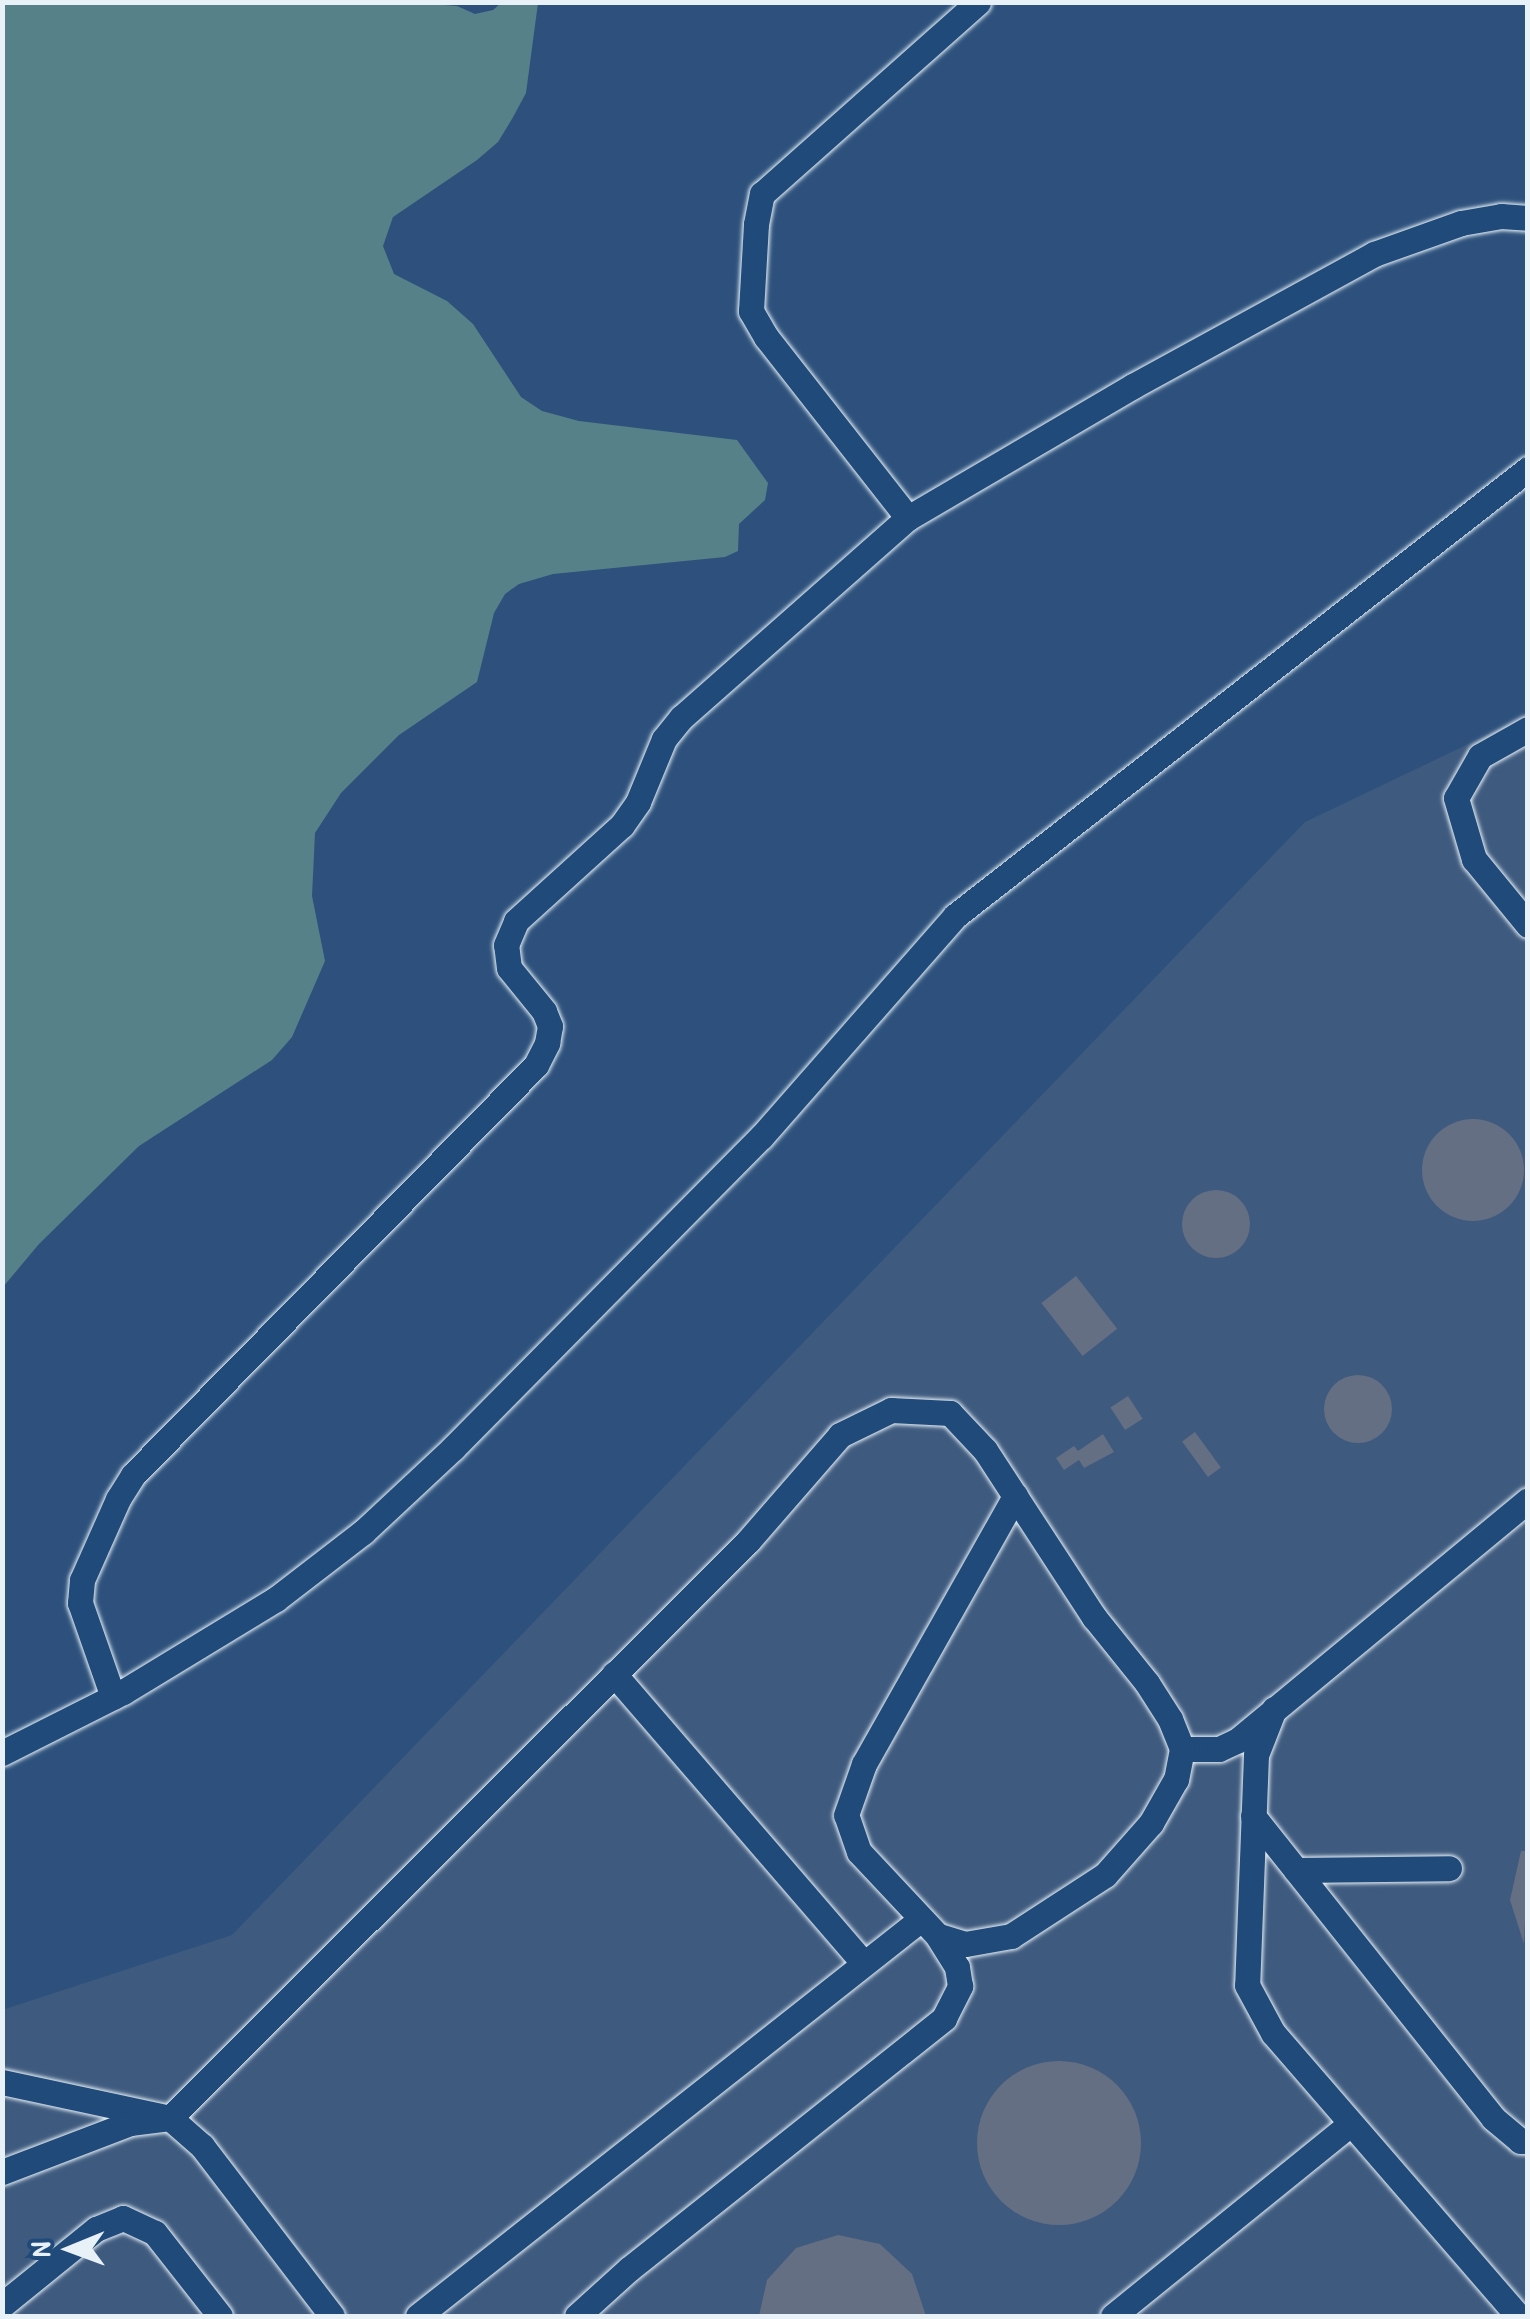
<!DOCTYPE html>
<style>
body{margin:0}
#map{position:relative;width:1530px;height:2319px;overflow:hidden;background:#2d517c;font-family:"Patrick Hand",sans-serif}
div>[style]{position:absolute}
.built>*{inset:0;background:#3e5a7e}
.green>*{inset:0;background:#578188}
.building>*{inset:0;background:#646f84;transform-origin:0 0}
.round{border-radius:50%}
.roads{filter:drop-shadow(0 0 2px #e8f1f8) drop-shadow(0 0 2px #e8f1f8)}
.minor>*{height:25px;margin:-12.5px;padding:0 12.5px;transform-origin:12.5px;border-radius:12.5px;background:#1f4a7a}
span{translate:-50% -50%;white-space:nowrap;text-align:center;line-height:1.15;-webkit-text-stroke:8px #1f4a7a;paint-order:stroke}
.frame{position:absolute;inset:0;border:5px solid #e8f1f8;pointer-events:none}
.north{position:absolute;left:20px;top:2199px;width:100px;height:100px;-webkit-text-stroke:8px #1f4a7a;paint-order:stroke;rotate:269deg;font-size:28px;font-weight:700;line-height:40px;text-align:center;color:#e8f1f8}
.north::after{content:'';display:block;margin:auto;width:35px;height:45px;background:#e8f1f8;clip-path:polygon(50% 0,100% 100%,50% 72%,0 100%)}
</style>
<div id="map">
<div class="built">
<div style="clip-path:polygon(1527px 716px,1527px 2316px,3px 2316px,2px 2010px,232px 1935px,1305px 822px)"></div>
</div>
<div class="green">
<div style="clip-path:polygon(419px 3px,457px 6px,475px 14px,493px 10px,501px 3px,538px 3px,526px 93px,512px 119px,498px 142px,477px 160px,393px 217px,383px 246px,394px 274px,447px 301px,473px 324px,521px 397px,542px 411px,579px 421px,737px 440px,768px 483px,765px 500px,739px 524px,738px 551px,725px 557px,553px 574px,519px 584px,505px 594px,494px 613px,477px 682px,399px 735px,341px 793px,315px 833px,312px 896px,325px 961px,292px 1037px,272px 1060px,139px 1146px,39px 1244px,3px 1287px,3px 3px)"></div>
</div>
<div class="building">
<div class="round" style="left:1422px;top:1119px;width:102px;height:102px"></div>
<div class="round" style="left:1182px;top:1190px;width:68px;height:68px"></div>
<div style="left:1076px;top:1276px;width:67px;height:44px;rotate:52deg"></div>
<div class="round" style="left:1324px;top:1375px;width:68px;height:68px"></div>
<div style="left:1128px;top:1396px;width:27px;height:21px;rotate:57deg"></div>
<div style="left:1195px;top:1432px;width:44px;height:16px;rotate:54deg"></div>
<div style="clip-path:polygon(1103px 1434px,1114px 1452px,1084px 1468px,1079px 1460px,1064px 1470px,1056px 1458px,1074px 1446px,1078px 1451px)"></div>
<div style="clip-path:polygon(1521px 1851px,1528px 1851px,1524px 1944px,1510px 1900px)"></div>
<div class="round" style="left:977px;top:2061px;width:164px;height:164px"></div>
<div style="clip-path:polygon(838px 2235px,880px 2244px,912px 2274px,926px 2316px,759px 2316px,767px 2280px,796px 2248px)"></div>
</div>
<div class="roads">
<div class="minor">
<div style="left:908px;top:518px;width:230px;rotate:-128.1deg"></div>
<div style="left:766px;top:337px;width:30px;rotate:-120deg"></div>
<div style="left:751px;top:311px;width:87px;rotate:-86.7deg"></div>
<div style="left:756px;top:224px;width:31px;rotate:-79deg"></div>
<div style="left:762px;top:194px;width:289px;rotate:-41.6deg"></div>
<div style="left:1528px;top:729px;width:55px;rotate:150.6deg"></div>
<div style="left:1480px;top:756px;width:48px;rotate:119.7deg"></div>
<div style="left:1456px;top:798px;width:64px;rotate:73.6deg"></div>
<div style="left:1474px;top:859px;width:85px;rotate:50.7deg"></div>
<div style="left:614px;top:1674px;width:381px;rotate:49.2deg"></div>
<div style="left:113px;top:1697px;width:100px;rotate:-109.3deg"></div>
<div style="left:80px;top:1603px;width:23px;rotate:-85deg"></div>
<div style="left:82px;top:1580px;width:89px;rotate:-66deg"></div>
<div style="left:118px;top:1499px;width:28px;rotate:-58deg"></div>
<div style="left:133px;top:1475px;width:575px;rotate:-45.49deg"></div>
<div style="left:536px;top:1065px;width:25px;rotate:-63deg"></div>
<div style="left:547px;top:1043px;width:17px;rotate:-80deg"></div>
<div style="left:550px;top:1026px;width:16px;rotate:-112deg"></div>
<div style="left:544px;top:1011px;width:55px;rotate:-129.1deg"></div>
<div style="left:509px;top:968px;width:23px;rotate:-97deg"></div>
<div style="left:506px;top:945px;width:26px;rotate:-67deg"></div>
<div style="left:516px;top:921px;width:143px;rotate:-42.2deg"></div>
<div style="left:622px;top:825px;width:28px;rotate:-55deg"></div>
<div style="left:638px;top:802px;width:68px;rotate:-67.6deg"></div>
<div style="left:664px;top:739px;width:28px;rotate:-51deg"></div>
<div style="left:682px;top:717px;width:301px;rotate:-41.4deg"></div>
<div style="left:908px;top:518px;width:261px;rotate:-30.4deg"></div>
<div style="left:1133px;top:386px;width:275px;rotate:-28.7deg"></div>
<div style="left:1374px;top:254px;width:92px;rotate:-19.6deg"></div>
<div style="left:1461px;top:223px;width:41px;rotate:-9.9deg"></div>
<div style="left:1501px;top:216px;width:27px;rotate:4deg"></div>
<div style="left:1274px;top:1709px;width:49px;rotate:111.4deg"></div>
<div style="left:1256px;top:1755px;width:230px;rotate:92.2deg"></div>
<div style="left:1247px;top:1985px;width:55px;rotate:61.6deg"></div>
<div style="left:1273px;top:2033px;width:374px;rotate:49.1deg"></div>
<div style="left:1182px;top:1749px;width:37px"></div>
<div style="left:1219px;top:1749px;width:21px;rotate:-25deg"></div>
<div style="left:1238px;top:1740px;width:376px;rotate:-39.6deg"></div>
<div style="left:2px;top:1753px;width:136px;rotate:-26.8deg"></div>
<div style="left:123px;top:1692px;width:179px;rotate:-31.3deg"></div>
<div style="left:276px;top:1599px;width:110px;rotate:-37.6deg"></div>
<div style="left:363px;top:1532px;width:123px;rotate:-43deg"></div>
<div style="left:453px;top:1448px;width:438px;rotate:-45.3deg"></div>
<div style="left:761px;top:1137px;width:294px;rotate:-48.7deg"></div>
<div style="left:955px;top:916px;width:727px;rotate:-37.96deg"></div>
<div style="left:1253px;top:1816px;width:386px;rotate:51.5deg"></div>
<div style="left:1493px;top:2118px;width:35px;rotate:40deg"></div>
<div style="left:1520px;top:2141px;width:8px"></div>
<div style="left:1296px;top:1870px;width:153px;rotate:-0.7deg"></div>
<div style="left:2px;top:2082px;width:172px;rotate:12.1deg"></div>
<div style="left:170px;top:2118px;width:817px;rotate:-44.95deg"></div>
<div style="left:748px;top:1541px;width:140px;rotate:-49deg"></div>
<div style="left:840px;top:1435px;width:57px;rotate:-26.1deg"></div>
<div style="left:891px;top:1410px;width:59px;rotate:2.9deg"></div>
<div style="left:950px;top:1413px;width:51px;rotate:46.6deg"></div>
<div style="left:985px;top:1450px;width:55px;rotate:56.9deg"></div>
<div style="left:1015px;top:1496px;width:145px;rotate:56.9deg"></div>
<div style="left:1094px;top:1617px;width:85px;rotate:51.2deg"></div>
<div style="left:1147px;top:1683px;width:43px;rotate:57.4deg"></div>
<div style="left:1170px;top:1719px;width:32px;rotate:68deg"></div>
<div style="left:1182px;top:1749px;width:31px;rotate:101deg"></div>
<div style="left:1176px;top:1779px;width:51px;rotate:119.6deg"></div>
<div style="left:1151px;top:1823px;width:69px;rotate:131.5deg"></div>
<div style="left:1105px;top:1875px;width:112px;rotate:147deg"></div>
<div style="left:1011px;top:1936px;width:47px;rotate:170.1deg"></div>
<div style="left:965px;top:1944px;width:28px;rotate:-163deg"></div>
<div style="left:938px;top:1936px;width:115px;rotate:-133.2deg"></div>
<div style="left:859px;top:1852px;width:39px;rotate:-109deg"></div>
<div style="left:846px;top:1815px;width:54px;rotate:-70.6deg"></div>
<div style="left:864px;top:1764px;width:308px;rotate:-60.6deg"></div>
<div style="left:2px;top:2172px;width:137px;rotate:-20.9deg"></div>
<div style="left:130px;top:2123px;width:40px;rotate:-7.1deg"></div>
<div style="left:170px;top:2118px;width:43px;rotate:41.2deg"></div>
<div style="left:202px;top:2146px;width:214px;rotate:52.6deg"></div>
<div style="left:2px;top:2305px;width:121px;rotate:-39deg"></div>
<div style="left:96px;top:2229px;width:29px;rotate:-22deg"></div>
<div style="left:123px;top:2218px;width:35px;rotate:25deg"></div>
<div style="left:155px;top:2233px;width:105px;rotate:51.9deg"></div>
<div style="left:418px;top:2316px;width:641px;rotate:-38.28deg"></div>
<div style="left:577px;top:2316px;width:70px;rotate:-42.1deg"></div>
<div style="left:629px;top:2269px;width:403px;rotate:-38.5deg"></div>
<div style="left:944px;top:2018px;width:36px;rotate:-63deg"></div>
<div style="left:960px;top:1986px;width:19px;rotate:-99deg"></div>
<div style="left:957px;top:1967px;width:36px;rotate:-122deg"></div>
<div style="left:1113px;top:2316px;width:305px;rotate:-39deg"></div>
</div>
</div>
<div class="frame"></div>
<div class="north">N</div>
</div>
